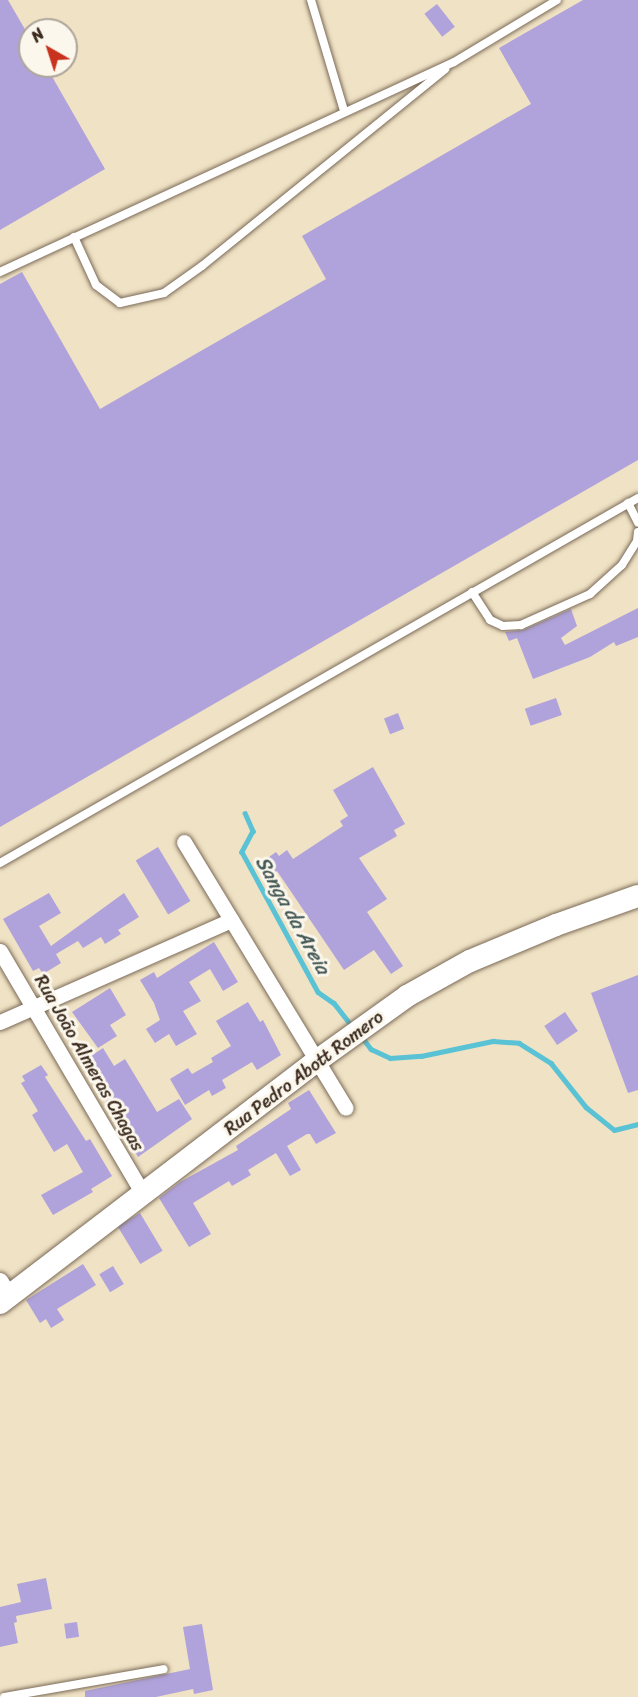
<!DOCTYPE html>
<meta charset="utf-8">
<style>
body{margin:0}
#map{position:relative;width:638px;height:1697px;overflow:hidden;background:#f0e2c4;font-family:Sriracha,sans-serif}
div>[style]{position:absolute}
.stream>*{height:4.5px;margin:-2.25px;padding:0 2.25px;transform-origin:2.25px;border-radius:2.25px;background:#59c2d5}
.building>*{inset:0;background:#b0a3db;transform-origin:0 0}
.roads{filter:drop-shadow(0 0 2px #7a6a58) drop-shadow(0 0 2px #7a6a58)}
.lane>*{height:8px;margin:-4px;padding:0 4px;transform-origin:4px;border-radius:4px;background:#fff}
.street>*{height:15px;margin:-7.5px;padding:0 7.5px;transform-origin:7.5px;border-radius:7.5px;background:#fff}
.secondary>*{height:22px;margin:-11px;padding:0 11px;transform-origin:11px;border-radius:11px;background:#fff}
span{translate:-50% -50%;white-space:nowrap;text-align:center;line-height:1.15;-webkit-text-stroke:6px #fbf7ec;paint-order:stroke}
.street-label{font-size:18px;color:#3b2a1e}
.water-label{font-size:20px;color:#445855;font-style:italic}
.north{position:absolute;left:18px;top:18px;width:60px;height:60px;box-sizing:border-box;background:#fbf7ec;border:2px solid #aea59a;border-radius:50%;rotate:321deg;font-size:16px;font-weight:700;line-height:24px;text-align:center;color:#3b2a1e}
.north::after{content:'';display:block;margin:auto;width:21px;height:27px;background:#c8321e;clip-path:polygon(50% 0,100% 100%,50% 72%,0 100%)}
</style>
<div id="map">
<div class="stream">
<div style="left:245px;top:813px;width:20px;rotate:66deg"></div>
<div style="left:253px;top:831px;width:24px;rotate:118deg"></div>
<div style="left:242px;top:852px;width:159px;rotate:61.5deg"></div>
<div style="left:318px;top:992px;width:19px;rotate:35deg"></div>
<div style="left:334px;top:1003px;width:24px;rotate:52deg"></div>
<div style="left:365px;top:1041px;width:10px;rotate:53deg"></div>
<div style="left:371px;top:1049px;width:21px;rotate:25deg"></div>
<div style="left:390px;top:1058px;width:31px;rotate:-4deg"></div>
<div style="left:421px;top:1056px;width:74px;rotate:-11.8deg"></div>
<div style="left:493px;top:1041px;width:26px;rotate:4deg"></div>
<div style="left:519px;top:1043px;width:38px;rotate:32deg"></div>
<div style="left:551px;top:1063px;width:56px;rotate:51.5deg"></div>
<div style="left:586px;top:1107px;width:36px;rotate:39deg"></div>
<div style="left:614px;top:1130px;width:25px;rotate:-14deg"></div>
</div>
<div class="building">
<div style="clip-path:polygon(0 0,8px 0,30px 38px,30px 66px,46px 66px,105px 169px,0 230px)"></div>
<div style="clip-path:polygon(583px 0,638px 0,638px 460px,0 827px,0 284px,22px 272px,100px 409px,326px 279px,302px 236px,531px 104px,499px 48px)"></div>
<div style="left:437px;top:4px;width:29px;height:16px;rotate:52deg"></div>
<div style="clip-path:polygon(638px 608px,638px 637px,616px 646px,614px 642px,590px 657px,533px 679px,517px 638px,509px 641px,505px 632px,523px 630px,571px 609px,577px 626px,561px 638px,565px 645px)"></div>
<div style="left:556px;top:698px;width:18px;height:33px;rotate:71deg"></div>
<div style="left:398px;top:713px;width:17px;height:15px;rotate:69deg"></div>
<div style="clip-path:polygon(373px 767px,405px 824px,394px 830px,397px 836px,359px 858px,387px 899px,367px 912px,403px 966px,391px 974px,374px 950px,344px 970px,277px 871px,272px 876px,262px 862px,276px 852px,279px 856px,287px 850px,293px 859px,343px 826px,340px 821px,348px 816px,333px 790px)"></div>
<div style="left:158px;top:847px;width:63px;height:26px;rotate:59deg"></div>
<div style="clip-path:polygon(49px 893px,61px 913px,39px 926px,51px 946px,124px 893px,139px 917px,118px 930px,121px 934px,105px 944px,101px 937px,83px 948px,78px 941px,56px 954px,61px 963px,43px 974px,39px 968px,33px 971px,3px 919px)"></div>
<div style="clip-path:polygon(214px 942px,238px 982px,223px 991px,210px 969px,189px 982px,201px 1001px,183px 1011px,197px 1034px,176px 1046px,169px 1034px,155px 1043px,146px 1029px,160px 1020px,154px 1003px,140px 980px,154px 972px,157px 978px)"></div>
<div style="clip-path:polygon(638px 975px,638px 1090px,628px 1093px,591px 993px)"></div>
<div style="clip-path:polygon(110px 988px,126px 1015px,110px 1025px,117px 1036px,98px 1048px,72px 1012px)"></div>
<div style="clip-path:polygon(248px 1002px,260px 1022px,263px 1020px,281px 1055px,257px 1070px,252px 1062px,222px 1080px,226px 1088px,212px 1096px,209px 1090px,185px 1105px,170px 1079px,188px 1068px,192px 1074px,213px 1062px,211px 1058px,231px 1046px,216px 1021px)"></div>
<div style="left:565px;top:1012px;width:23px;height:25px;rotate:56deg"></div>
<div style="clip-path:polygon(103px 1048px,114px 1066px,125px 1059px,157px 1112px,179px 1099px,192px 1119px,138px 1157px,95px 1082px,100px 1078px,88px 1058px)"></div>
<div style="clip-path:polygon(41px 1065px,48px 1075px,45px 1077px,86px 1141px,90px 1139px,112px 1176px,91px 1189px,93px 1192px,53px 1215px,41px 1195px,83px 1172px,67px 1144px,54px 1152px,32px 1115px,38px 1111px,21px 1083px,25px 1081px,22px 1076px)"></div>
<div style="clip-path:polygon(309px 1090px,336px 1133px,316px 1144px,310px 1134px,307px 1134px,287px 1146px,301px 1170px,290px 1176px,276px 1153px,248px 1170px,251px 1175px,232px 1186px,229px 1181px,193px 1203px,211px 1234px,189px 1247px,159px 1198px,180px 1182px,238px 1150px,236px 1146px,291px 1109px,288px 1103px)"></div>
<div style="left:140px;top:1213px;width:44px;height:26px;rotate:59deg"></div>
<div style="clip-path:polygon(83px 1264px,96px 1285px,57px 1309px,64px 1320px,51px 1328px,46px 1319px,40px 1323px,26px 1300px)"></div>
<div style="left:113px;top:1266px;width:21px;height:16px;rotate:59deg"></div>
<div style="clip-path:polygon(46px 1578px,52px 1609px,16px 1616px,17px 1622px,14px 1623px,18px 1643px,0 1647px,0 1607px,21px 1602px,17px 1584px)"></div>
<div style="left:77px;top:1622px;width:15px;height:13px;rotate:82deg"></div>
<div style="clip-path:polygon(202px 1624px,213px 1690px,194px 1694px,193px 1689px,156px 1697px,85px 1697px,85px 1691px,190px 1669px,183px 1627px)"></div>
</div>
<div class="roads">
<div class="lane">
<div style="left:311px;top:0;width:116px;rotate:73.4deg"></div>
<div style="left:74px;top:237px;width:53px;rotate:65.4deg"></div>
<div style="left:96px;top:285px;width:30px;rotate:37deg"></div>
<div style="left:120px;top:303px;width:45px;rotate:-12.8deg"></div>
<div style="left:164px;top:293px;width:47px;rotate:-35.4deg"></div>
<div style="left:202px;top:266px;width:313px;rotate:-39deg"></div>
<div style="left:0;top:272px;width:500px;rotate:-24.82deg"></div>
<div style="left:454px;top:62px;width:120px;rotate:-31deg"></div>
<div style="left:628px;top:503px;width:22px;rotate:63deg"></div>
<div style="left:472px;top:592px;width:33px;rotate:57deg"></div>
<div style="left:490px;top:620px;width:14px;rotate:25deg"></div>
<div style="left:503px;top:626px;width:18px;rotate:-3deg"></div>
<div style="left:521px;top:625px;width:76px;rotate:-24.2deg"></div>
<div style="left:590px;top:594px;width:43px;rotate:-42.2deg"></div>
<div style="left:622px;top:565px;width:28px;rotate:-58deg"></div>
<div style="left:637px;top:541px;width:9px;rotate:-84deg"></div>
<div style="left:0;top:863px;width:735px;rotate:-29.77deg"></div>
<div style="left:4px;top:1697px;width:162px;rotate:-9.9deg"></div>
</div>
<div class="street">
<div style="left:184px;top:842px;width:311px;rotate:58.7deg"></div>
<div style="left:0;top:951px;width:283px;rotate:59.5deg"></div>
<div style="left:0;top:1022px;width:253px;rotate:-23.8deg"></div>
<div style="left:0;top:1280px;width:19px;rotate:58deg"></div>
</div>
<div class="secondary">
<div style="left:0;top:1303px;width:400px;rotate:-37.4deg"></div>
<div style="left:318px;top:1060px;width:110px;rotate:-35.7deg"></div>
<div style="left:407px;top:996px;width:72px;rotate:-29.1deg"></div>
<div style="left:470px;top:961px;width:93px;rotate:-22.7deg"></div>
<div style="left:556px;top:925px;width:87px;rotate:-19.5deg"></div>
</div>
</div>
<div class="street-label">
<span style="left:89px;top:1063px;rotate:60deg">Rua João Almeras Chagas</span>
<span style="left:304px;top:1073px;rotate:-37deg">Rua Pedro Abott Romero</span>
</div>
<div class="water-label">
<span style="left:293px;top:915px;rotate:61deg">Sanga da Areia</span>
</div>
<div class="north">N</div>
</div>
